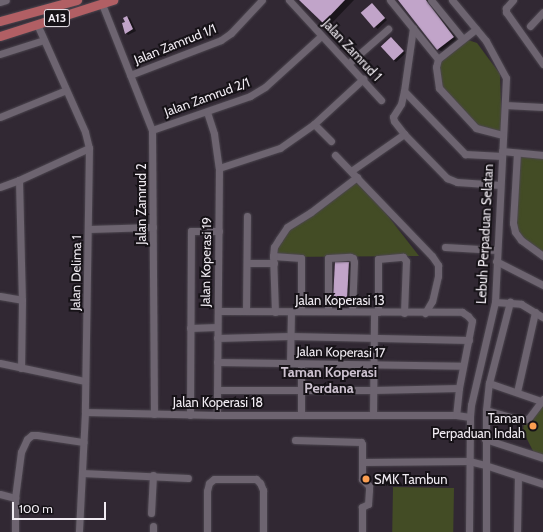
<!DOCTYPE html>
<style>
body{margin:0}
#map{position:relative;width:543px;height:532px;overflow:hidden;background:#312833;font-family:Cabin,sans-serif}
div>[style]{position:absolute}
.green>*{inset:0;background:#434c25;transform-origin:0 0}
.shadow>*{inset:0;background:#0007;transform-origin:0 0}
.building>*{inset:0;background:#c1a4c9;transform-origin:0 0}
.roads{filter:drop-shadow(0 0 1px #4c464f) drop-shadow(0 0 1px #4c464f)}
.minor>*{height:7px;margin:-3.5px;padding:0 3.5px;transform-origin:3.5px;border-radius:3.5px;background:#6d6470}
.major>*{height:9px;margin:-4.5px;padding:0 4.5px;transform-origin:4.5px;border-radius:4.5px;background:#b15f64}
.dots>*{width:11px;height:11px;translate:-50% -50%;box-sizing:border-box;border:2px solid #161217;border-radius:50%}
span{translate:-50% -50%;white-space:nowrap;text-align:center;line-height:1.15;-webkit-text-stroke:4px #161217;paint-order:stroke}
.shield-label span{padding:1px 3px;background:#161217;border:1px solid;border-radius:3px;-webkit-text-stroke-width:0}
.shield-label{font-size:12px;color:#f1ecf3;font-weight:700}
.street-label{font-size:13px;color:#f1ecf3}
.poi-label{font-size:13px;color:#f1ecf3}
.right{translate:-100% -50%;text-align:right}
.left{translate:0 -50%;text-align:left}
.neighbourhood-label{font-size:14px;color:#cdc2d0;font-weight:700}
.scale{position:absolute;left:12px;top:502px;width:94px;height:18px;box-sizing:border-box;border:2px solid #f1ecf3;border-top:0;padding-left:5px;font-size:12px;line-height:14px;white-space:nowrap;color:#f1ecf3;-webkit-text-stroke:3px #161217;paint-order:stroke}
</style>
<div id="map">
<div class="green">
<div style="clip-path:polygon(462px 38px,477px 43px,500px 74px,502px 135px,476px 128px,439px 88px,438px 59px)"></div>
<div style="clip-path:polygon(517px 153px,543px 155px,543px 257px,515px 232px)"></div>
<div style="clip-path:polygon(360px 180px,419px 256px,277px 257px,274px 251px,287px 227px)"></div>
<div style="clip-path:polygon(543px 402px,543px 456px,534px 453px,523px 431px,524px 421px)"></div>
<div style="left:393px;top:487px;width:61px;height:45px;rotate:1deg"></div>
</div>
<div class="shadow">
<div style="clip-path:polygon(301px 0,354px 0,330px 25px,323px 22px)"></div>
<div style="clip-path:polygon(399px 0,428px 0,460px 41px,444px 53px,438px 49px)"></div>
<div style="left:372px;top:4px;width:22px;height:13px;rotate:47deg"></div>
<div style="clip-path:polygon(127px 17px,130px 18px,136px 31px,128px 35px,126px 33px)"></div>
<div style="clip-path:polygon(392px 38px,406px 53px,396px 62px,393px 60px)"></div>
<div style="clip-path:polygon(349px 263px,355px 267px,353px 309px,342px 309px,335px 305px)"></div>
</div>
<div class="building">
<div style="clip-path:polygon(299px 0,345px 0,323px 23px)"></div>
<div style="clip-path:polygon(398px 0,426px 0,454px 37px,437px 50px)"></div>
<div style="left:372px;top:3px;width:20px;height:15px;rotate:49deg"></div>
<div style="clip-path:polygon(127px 16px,133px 29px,125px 34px,122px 23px,125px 22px,123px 18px)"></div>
<div style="left:391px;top:37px;width:19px;height:14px;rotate:47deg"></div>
<div style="left:349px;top:262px;width:44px;height:14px;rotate:93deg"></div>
</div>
<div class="roads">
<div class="minor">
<div style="left:289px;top:0;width:136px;rotate:47.4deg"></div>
<div style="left:390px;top:0;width:76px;rotate:50.9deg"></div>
<div style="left:431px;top:0;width:49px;rotate:50.8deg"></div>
<div style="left:452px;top:0;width:53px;rotate:50.3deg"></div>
<div style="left:486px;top:41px;width:42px;rotate:61.6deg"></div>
<div style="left:506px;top:78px;width:224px;rotate:92.8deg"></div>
<div style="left:495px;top:302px;width:106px;rotate:103.1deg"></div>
<div style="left:471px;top:405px;width:12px;rotate:95deg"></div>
<div style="left:470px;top:417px;width:115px;rotate:90.5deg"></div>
<div style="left:513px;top:0;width:11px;rotate:131deg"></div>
<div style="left:506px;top:8px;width:4px;rotate:90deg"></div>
<div style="left:506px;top:12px;width:64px;rotate:54.6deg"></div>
<div style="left:0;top:2px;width:6px;rotate:-18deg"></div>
<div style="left:102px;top:4px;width:136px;rotate:68.4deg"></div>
<div style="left:152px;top:130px;width:284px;rotate:89.6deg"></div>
<div style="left:37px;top:24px;width:118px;rotate:66deg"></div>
<div style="left:85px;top:132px;width:16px;rotate:76deg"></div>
<div style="left:89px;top:148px;width:264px;rotate:90.9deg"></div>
<div style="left:85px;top:412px;width:120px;rotate:92.9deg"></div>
<div style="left:530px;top:26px;width:19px;rotate:-47deg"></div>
<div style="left:413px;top:28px;width:64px;rotate:98.1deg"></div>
<div style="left:404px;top:91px;width:13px;rotate:103deg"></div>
<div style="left:401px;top:104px;width:15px;rotate:122deg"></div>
<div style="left:393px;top:117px;width:4px;rotate:76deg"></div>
<div style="left:394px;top:121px;width:16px;rotate:52deg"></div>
<div style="left:404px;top:134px;width:62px;rotate:45.7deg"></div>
<div style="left:447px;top:178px;width:11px;rotate:22deg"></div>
<div style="left:457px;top:182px;width:43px;rotate:4deg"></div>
<div style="left:476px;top:29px;width:48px;rotate:141.7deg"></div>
<div style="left:438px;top:59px;width:8px;rotate:104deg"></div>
<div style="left:436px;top:67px;width:21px;rotate:82deg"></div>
<div style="left:439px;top:88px;width:54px;rotate:47.2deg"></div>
<div style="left:476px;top:128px;width:27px;rotate:15deg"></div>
<div style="left:0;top:54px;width:46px;rotate:-17.7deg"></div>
<div style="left:349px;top:63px;width:52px;rotate:-41.1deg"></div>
<div style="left:130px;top:75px;width:97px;rotate:-21deg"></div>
<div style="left:221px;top:40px;width:12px;rotate:-35deg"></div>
<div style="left:231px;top:33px;width:45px;rotate:-46.8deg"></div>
<div style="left:404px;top:91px;width:88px;rotate:45.9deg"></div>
<div style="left:465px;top:154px;width:37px;rotate:3deg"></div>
<div style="left:505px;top:105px;width:38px;rotate:3deg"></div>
<div style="left:207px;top:112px;width:23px;rotate:72deg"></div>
<div style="left:214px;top:134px;width:34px;rotate:82deg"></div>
<div style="left:219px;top:168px;width:247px;rotate:90.5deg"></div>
<div style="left:0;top:117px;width:71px;rotate:-22.2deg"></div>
<div style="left:314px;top:124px;width:24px;rotate:45deg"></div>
<div style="left:152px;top:130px;width:104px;rotate:-19.1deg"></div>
<div style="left:250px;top:96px;width:17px;rotate:-31deg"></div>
<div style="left:265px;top:87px;width:76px;rotate:-42.3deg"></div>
<div style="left:502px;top:151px;width:41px;rotate:5.6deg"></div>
<div style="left:517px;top:153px;width:70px;rotate:93.3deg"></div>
<div style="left:513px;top:223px;width:9px;rotate:77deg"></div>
<div style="left:515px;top:232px;width:10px;rotate:53deg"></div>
<div style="left:521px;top:240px;width:27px;rotate:36deg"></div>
<div style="left:335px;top:155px;width:140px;rotate:46.2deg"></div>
<div style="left:432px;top:256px;width:11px;rotate:56deg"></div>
<div style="left:438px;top:265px;width:11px;rotate:90deg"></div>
<div style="left:438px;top:276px;width:26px;rotate:103deg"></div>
<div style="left:432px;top:301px;width:14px;rotate:120deg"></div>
<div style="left:219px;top:168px;width:64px;rotate:-18.2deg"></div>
<div style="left:280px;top:148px;width:42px;rotate:-35.2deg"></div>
<div style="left:314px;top:124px;width:67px;rotate:-42.6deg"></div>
<div style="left:351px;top:171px;width:65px;rotate:-34.9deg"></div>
<div style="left:19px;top:180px;width:120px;rotate:88.6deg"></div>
<div style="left:22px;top:300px;width:68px;rotate:90.8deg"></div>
<div style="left:0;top:187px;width:20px;rotate:-20deg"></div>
<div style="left:19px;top:180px;width:77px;rotate:-24.6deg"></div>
<div style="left:89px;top:229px;width:64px;rotate:-1.8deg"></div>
<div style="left:445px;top:247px;width:52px;rotate:3.3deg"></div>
<div style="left:273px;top:256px;width:28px;rotate:4deg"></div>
<div style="left:301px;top:258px;width:53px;rotate:90deg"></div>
<div style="left:496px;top:261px;width:53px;rotate:27.1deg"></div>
<div style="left:247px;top:263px;width:27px"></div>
<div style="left:0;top:296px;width:22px;rotate:10deg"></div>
<div style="left:495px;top:302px;width:26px;rotate:4deg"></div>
<div style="left:521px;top:304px;width:26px;rotate:31deg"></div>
<div style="left:218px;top:311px;width:244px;rotate:0.2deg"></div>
<div style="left:462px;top:312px;width:7px;rotate:34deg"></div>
<div style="left:468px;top:316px;width:6px;rotate:51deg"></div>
<div style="left:472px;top:321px;width:68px;rotate:101deg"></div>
<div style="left:459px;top:388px;width:27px;rotate:96deg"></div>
<div style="left:246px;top:311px;width:95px;rotate:-89.4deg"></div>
<div style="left:328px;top:311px;width:53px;rotate:-90deg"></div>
<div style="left:328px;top:258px;width:22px;rotate:-3deg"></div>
<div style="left:350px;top:257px;width:3px;rotate:18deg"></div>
<div style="left:353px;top:258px;width:4px;rotate:76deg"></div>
<div style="left:354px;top:262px;width:49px;rotate:92.3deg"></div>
<div style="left:275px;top:312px;width:56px;rotate:-92deg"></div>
<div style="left:273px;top:256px;width:9px;rotate:-84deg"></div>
<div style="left:274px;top:247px;width:9px;rotate:-58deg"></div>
<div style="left:279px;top:239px;width:14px;rotate:-56deg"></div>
<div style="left:287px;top:227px;width:28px;rotate:-32deg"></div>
<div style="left:311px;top:212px;width:58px;rotate:-37.3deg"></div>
<div style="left:378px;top:312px;width:53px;rotate:-90deg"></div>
<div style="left:378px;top:259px;width:25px;rotate:-5deg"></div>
<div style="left:403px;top:257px;width:5px;rotate:53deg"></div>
<div style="left:406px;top:261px;width:52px;rotate:92.2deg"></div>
<div style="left:190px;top:328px;width:27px;rotate:-2deg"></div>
<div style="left:217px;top:338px;width:73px;rotate:-1.6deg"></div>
<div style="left:290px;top:336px;width:179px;rotate:1.3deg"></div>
<div style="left:217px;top:362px;width:246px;rotate:0.9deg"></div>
<div style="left:0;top:363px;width:87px;rotate:12deg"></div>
<div style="left:290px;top:363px;width:51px;rotate:-88.9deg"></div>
<div style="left:489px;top:383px;width:55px;rotate:19.1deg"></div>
<div style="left:217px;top:390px;width:156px"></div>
<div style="left:373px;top:390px;width:86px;rotate:-1.3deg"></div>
<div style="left:517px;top:392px;width:82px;rotate:-77.3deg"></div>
<div style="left:486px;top:410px;width:35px;rotate:16deg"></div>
<div style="left:520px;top:420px;width:8px;rotate:-7deg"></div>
<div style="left:528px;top:419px;width:25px;rotate:-53deg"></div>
<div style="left:85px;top:412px;width:132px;rotate:1.3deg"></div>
<div style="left:217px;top:415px;width:239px"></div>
<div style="left:456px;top:415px;width:14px;rotate:8deg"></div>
<div style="left:301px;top:414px;width:50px;rotate:-90deg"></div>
<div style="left:190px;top:415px;width:184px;rotate:-89.7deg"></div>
<div style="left:191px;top:231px;width:28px"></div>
<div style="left:373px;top:415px;width:102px;rotate:-89.4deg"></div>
<div style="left:485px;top:439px;width:61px;rotate:18.1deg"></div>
<div style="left:295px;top:440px;width:66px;rotate:1.7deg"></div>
<div style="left:361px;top:442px;width:2px;rotate:63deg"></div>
<div style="left:362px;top:444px;width:35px;rotate:90deg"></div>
<div style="left:362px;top:479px;width:10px;rotate:45deg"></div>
<div style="left:369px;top:486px;width:4px;rotate:90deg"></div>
<div style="left:369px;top:490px;width:14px;rotate:94deg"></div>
<div style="left:368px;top:504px;width:7px;rotate:153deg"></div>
<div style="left:362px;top:507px;width:25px;rotate:90deg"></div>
<div style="left:363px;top:462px;width:106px;rotate:-0.5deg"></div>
<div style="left:469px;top:461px;width:16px;rotate:14deg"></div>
<div style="left:485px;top:465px;width:61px;rotate:18.1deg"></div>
<div style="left:82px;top:473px;width:106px;rotate:2.7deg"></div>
<div style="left:0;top:494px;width:16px;rotate:15deg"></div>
<div style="left:151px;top:513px;width:38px;rotate:-87deg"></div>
<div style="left:15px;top:532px;width:34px;rotate:-90deg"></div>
<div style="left:15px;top:498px;width:46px;rotate:-82.6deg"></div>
<div style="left:21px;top:452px;width:14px;rotate:-65deg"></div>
<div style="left:27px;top:439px;width:6px;rotate:-39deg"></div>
<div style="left:32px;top:435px;width:5px"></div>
<div style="left:37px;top:435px;width:47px;rotate:8.7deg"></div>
<div style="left:153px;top:532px;width:6px;rotate:-90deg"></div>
<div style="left:207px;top:532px;width:41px;rotate:-90deg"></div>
<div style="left:207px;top:491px;width:8px;rotate:-76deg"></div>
<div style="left:209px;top:483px;width:6px;rotate:-39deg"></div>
<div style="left:214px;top:479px;width:42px"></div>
<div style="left:256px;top:479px;width:6px;rotate:45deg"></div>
<div style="left:260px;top:483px;width:8px;rotate:67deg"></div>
<div style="left:263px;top:490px;width:42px;rotate:90deg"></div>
<div style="left:486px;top:532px;width:122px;rotate:-90deg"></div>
<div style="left:486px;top:410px;width:27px;rotate:-84deg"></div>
<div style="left:489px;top:383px;width:84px;rotate:-75.5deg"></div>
<div style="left:517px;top:532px;width:55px;rotate:-89deg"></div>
</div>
<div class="major">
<div style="left:0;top:21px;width:80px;rotate:-15.3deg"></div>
<div style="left:0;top:36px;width:119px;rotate:-17.7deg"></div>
</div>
</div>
<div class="dots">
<div style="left:533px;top:426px;background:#fb9e51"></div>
<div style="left:366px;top:479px;background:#fb9e51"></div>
</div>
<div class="shield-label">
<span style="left:57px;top:18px">A13</span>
</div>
<div class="street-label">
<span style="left:175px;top:44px;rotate:-22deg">Jalan Zamrud 1/1</span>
<span style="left:352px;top:50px;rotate:47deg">Jalan Zamrud 1</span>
<span style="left:207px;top:97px;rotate:-20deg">Jalan Zamrud 2/1</span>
<span style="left:141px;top:204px;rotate:-90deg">Jalan Zamrud 2</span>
<span style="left:485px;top:234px;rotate:-87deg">Lebuh Perpaduan Selatan</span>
<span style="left:206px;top:262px;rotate:-89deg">Jalan Koperasi 19</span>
<span style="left:76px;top:273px;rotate:-89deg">Jalan Delima 1</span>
<span style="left:340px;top:300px">Jalan Koperasi 13</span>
<span style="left:341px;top:352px;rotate:1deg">Jalan Koperasi 17</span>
<span style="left:218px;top:402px">Jalan Koperasi 18</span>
</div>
<div class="poi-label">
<span class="right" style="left:525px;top:426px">Taman<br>Perpaduan Indah</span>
<span class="left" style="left:374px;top:479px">SMK Tambun</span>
</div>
<div class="neighbourhood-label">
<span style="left:329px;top:380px">Taman Koperasi<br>Perdana</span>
</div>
<div class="scale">100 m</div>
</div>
